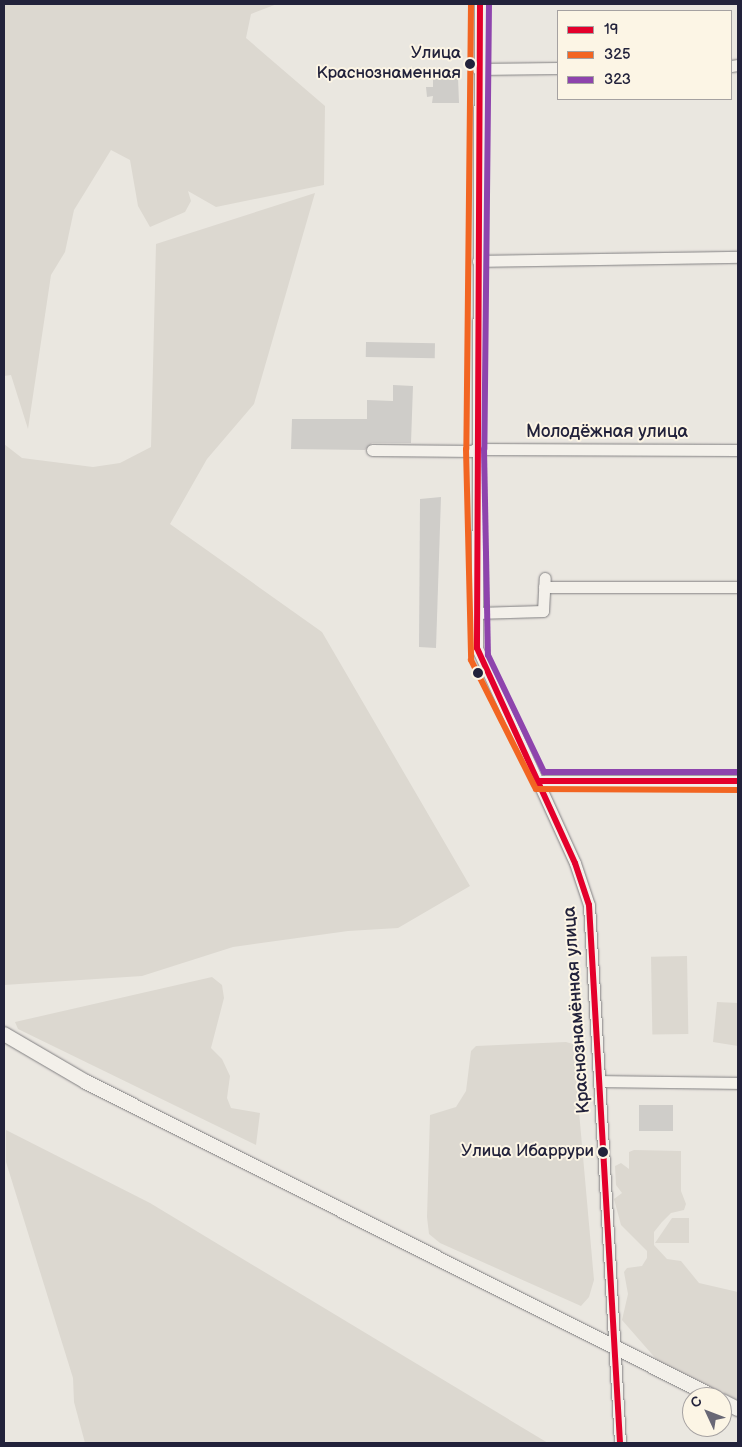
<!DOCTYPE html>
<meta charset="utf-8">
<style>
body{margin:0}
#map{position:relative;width:742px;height:1447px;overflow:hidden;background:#eae7e0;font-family:"Balsamiq Sans",sans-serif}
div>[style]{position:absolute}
.green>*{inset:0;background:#dcd8d0;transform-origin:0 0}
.building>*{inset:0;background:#cfcdc9;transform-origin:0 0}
.roads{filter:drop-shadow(0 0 1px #807f81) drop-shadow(0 0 1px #807f81)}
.minor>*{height:11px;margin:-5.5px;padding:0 5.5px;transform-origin:5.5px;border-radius:5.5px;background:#f3f0ea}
.major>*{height:14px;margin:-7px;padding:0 7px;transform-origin:7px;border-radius:7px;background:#f3f0ea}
.bus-1>*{height:6px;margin:-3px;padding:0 3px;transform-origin:3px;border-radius:3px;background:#e4002b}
.bus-2>*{height:6px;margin:-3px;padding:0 3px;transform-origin:3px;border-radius:3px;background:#f26522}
.bus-3>*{height:6px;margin:-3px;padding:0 3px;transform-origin:3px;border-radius:3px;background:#8e44ad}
.dots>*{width:14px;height:14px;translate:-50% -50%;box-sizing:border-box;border:2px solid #fcf5e5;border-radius:50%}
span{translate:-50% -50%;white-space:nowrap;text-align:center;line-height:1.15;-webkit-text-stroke:4px #fcf5e5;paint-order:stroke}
.bus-label{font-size:17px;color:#22223b}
.right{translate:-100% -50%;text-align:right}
.street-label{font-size:18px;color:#22223b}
.frame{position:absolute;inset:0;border:5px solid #22223b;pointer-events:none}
.legend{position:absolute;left:557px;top:10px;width:175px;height:90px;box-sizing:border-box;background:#fcf5e5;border:1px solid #a5a1a1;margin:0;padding:6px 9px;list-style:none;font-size:15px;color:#22223b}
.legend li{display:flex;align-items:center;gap:10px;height:25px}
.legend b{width:25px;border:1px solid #a5a1a1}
.north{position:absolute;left:682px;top:1387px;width:50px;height:50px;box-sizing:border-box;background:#fcf5e5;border:1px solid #a5a1a1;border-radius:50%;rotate:313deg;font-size:14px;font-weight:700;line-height:20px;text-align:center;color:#22223b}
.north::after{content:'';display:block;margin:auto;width:18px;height:22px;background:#686775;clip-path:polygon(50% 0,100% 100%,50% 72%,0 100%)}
</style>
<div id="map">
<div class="green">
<div style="clip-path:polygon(4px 4px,277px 4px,251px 14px,246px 38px,325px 106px,324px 185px,216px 207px,188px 191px,191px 201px,185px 212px,150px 227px,138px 206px,130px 160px,111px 150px,74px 210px,65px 252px,51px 275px,28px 429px,11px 375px,4px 376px)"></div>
<div style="clip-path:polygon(315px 193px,254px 404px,207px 459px,170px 524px,322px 632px,470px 886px,398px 928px,348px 931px,233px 947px,142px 976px,4px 985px,4px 444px,22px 458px,93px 467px,120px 463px,151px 447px,156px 244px)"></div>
<div style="left:687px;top:956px;width:78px;height:36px;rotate:89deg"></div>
<div style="clip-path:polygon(212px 977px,222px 985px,224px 998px,211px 1048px,222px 1059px,230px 1076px,227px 1098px,231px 1108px,260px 1113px,256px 1145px,18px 1029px,15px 1022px)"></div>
<div style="clip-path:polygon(717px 1002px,738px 1003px,738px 1046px,713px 1042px)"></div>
<div style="clip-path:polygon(566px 1042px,573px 1044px,594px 1280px,589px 1297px,581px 1306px,440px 1243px,429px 1234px,427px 1217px,430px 1115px,456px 1107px,466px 1091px,471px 1051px,476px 1046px)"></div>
<div style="clip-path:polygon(6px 1130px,150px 1203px,548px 1443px,85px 1443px,74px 1402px,73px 1378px,6px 1162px)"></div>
<div style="clip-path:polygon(634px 1150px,681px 1151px,681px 1191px,686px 1204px,684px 1210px,671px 1213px,662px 1222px,654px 1232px,654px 1245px,667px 1259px,681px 1261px,699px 1283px,738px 1292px,738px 1400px,657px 1360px,622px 1320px,628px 1294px,624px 1272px,627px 1268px,642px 1266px,647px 1258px,647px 1251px,621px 1225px,614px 1199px,622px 1193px,616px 1185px,615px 1166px,621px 1163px,629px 1169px,629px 1152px)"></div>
<div style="clip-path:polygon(672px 1218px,689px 1218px,689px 1243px,655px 1243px)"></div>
</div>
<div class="building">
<div style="clip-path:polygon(433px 77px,458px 77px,459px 103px,432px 103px,433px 96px,427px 97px,426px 87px,433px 87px)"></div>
<div style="left:366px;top:342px;width:69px;height:15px;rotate:1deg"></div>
<div style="clip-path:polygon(393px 385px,413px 386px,411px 443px,372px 443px,365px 450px,291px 449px,292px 419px,367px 419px,367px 400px,393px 401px)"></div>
<div style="clip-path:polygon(441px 497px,436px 648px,419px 647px,420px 499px)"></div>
<div style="left:639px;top:1105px;width:34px;height:26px"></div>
</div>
<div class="roads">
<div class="minor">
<div style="left:480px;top:4px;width:644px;rotate:90.27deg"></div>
<div style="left:477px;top:648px;width:236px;rotate:65.5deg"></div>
<div style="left:575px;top:863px;width:44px;rotate:71.6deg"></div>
<div style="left:589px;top:905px;width:539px;rotate:86.7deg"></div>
<div style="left:731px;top:66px;width:7px;rotate:-8deg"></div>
<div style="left:478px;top:69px;width:80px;rotate:-0.7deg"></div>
<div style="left:478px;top:261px;width:260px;rotate:-0.9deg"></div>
<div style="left:475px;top:449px;width:263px;rotate:0.2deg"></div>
<div style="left:372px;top:450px;width:104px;rotate:0.6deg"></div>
<div style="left:544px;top:587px;width:194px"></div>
<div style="left:476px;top:613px;width:67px;rotate:-1.7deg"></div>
<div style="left:543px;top:611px;width:33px;rotate:-87deg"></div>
<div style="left:539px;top:781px;width:199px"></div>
<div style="left:600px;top:1081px;width:138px;rotate:0.8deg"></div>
</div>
<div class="major">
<div style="left:4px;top:1034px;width:95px;rotate:30.3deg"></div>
<div style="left:86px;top:1082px;width:703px;rotate:26.64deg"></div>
<div style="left:722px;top:1401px;width:18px;rotate:27deg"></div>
</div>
</div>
<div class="bus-1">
<div style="left:480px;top:4px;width:644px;rotate:90.27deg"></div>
<div style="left:477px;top:648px;width:236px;rotate:65.5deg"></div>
<div style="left:575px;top:863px;width:44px;rotate:71.6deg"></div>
<div style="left:589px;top:905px;width:539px;rotate:86.7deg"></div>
<div style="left:539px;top:781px;width:199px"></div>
</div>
<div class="bus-2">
<div style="left:471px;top:4px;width:445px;rotate:90.6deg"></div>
<div style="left:466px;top:449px;width:211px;rotate:88.6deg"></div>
<div style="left:471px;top:660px;width:144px;rotate:63.3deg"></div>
<div style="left:536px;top:789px;width:202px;rotate:0.3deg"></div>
</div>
<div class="bus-3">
<div style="left:489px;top:4px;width:445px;rotate:90.6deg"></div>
<div style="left:484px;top:449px;width:206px;rotate:88.9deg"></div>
<div style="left:488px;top:655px;width:130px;rotate:64.4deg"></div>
<div style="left:544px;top:772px;width:194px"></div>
</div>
<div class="dots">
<div style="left:470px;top:64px;background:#22223b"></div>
<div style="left:478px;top:673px;background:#22223b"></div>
<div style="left:603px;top:1152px;background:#22223b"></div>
</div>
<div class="bus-label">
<span class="right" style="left:461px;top:64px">Улица<br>Краснознаменная</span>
<span class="right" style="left:594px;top:1152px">Улица Ибаррури</span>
</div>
<div class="street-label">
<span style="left:607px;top:432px">Молодёжная улица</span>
<span style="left:577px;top:1010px;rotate:-94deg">Краснознамённая улица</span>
</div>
<div class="frame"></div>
<ul class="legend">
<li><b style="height:6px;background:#e4002b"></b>19</li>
<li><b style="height:6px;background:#f26522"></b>325</li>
<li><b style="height:6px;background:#8e44ad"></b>323</li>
</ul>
<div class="north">С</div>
</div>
